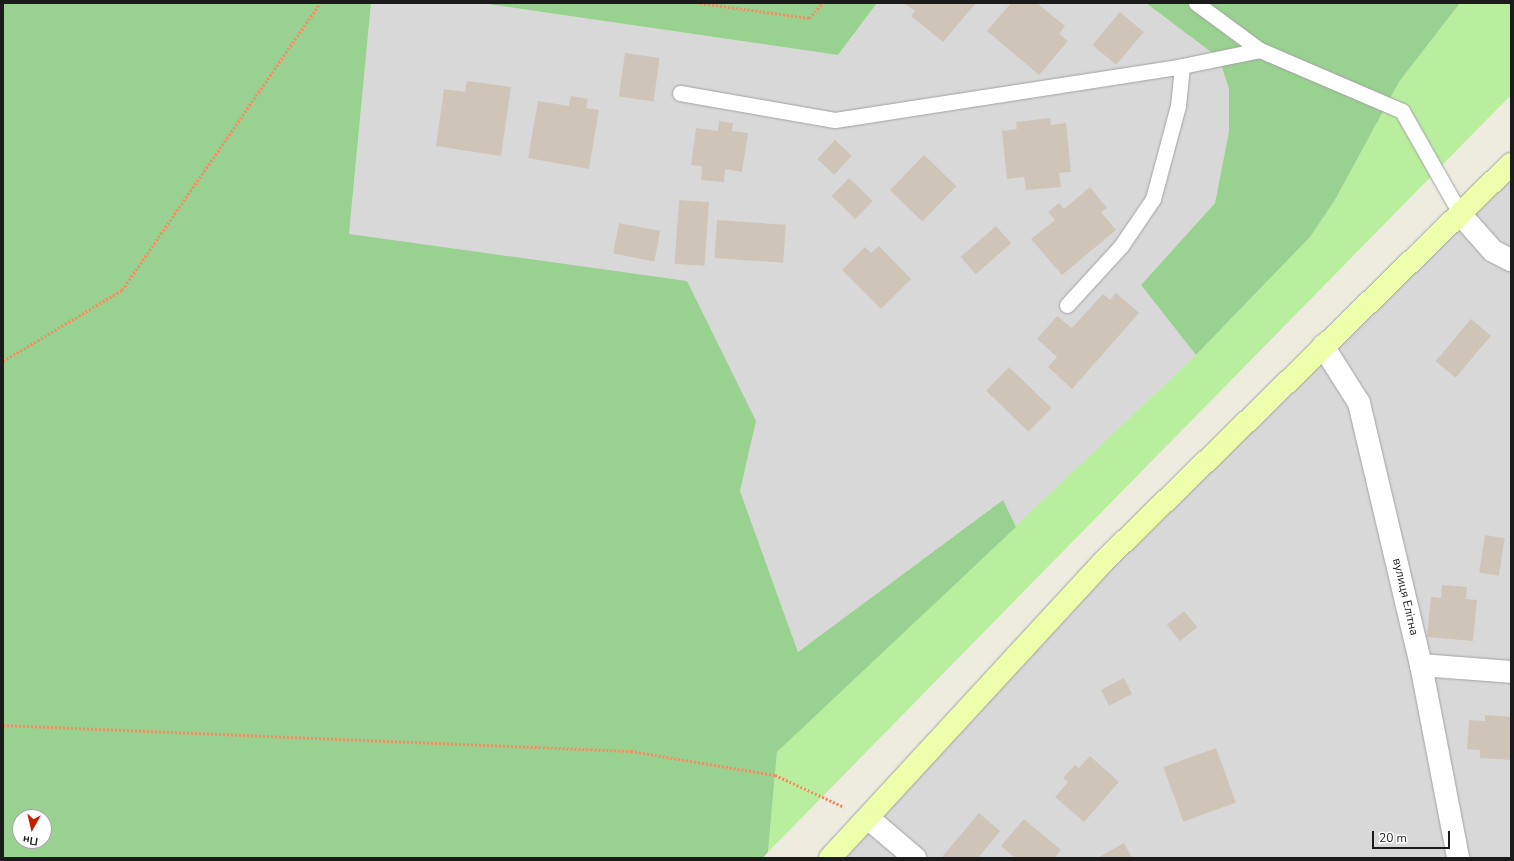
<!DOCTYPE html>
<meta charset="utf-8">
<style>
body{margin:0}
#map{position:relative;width:1514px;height:861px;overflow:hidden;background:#eeebdf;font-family:"Nunito Sans",sans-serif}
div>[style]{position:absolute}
.residential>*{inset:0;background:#d9d8d8}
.grass>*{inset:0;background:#baee9f}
.forest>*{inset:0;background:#99d190}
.building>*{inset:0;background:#cec5b8;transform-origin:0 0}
.path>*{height:2.5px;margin-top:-1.25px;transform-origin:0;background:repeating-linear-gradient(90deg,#ff885f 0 2px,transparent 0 4px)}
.roads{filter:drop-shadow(0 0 1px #a2a2a2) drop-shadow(0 0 1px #a2a2a2)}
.lane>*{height:15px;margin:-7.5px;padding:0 7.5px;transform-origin:7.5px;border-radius:7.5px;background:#fff}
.street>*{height:22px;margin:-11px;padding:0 11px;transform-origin:11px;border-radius:11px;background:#fff}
.secondary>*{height:22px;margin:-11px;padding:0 11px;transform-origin:11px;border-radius:11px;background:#eeffac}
span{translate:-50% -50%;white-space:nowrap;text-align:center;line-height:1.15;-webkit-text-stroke:4px #fff;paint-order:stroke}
.street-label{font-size:12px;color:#1b1b1b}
.frame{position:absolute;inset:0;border:4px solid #1b1b1b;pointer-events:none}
.north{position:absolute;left:12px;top:809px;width:40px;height:40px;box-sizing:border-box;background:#fff;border:1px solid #a4a4a4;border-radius:50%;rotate:188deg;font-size:11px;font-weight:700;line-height:16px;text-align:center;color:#1b1b1b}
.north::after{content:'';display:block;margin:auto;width:14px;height:18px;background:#c61e00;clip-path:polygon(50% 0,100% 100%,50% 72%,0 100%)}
.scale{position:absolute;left:1372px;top:831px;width:78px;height:18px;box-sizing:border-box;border:2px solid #1b1b1b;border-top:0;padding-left:5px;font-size:12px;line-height:14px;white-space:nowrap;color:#1b1b1b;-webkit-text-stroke:3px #fff;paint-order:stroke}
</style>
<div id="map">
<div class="residential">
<div style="clip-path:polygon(371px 3px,480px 3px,838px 55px,877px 3px,1146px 3px,1219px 58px,1229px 89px,1229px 131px,1215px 203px,1141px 285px,1196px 355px,1016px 527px,1002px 501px,798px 652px,740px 491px,756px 421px,349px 234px)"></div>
<div style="clip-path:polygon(1511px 158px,1511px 858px,830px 858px)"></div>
</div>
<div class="grass">
<div style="clip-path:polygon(1460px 3px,1511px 3px,1511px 95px,768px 852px,777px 752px,1196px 355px,1310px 237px,1335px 200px,1399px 82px)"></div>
</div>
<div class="forest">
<div style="clip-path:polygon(evenodd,3px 3px,371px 3px,349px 234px,687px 281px,756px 421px,740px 491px,798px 652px,1003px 500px,1016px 527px,777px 752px,768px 852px,763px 858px,3px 858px,3px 3px,20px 817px,44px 817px,44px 841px,20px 841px,20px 817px)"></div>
<div style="clip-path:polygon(480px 3px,877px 3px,838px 55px)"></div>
<div style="clip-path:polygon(1146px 3px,1460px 3px,1399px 82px,1335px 200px,1310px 237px,1196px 355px,1141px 285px,1215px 203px,1229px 131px,1229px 89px,1219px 58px)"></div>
</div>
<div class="building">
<div style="clip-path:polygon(904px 3px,976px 3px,943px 42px,911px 16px,915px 11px)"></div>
<div style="clip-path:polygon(1011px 3px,1037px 3px,1065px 26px,1059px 34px,1068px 41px,1039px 75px,987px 31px)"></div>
<div style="left:1120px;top:12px;width:31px;height:43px;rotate:40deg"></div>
<div style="left:625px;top:53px;width:35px;height:44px;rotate:8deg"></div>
<div style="clip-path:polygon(467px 81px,511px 87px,501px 156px,436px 146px,444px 89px,465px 92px)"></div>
<div style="clip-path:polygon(571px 96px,588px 99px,586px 108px,599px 110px,589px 169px,528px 158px,538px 101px,569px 106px)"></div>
<div style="clip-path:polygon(1050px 118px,1051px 125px,1066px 123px,1071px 172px,1059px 173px,1061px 187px,1026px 190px,1024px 177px,1007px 179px,1002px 131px,1017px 129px,1016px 122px)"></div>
<div style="clip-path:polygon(719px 121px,733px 123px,732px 131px,748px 133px,742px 172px,725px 169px,724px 182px,701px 180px,702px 166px,691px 165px,696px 128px,718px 131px)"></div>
<div style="left:835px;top:140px;width:23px;height:26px;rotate:43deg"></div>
<div style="left:924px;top:155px;width:45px;height:49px;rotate:44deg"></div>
<div style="left:849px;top:178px;width:33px;height:25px;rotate:44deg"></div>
<div style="clip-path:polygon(1090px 187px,1107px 208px,1101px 212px,1116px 230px,1062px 275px,1031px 239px,1055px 220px,1048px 212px,1059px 203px,1064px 209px)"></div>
<div style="left:679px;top:200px;width:30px;height:64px;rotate:4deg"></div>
<div style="left:717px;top:220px;width:69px;height:38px;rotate:4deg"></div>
<div style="left:619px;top:223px;width:42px;height:31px;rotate:11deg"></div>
<div style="left:996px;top:226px;width:23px;height:47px;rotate:49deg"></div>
<div style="clip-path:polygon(879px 246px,911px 279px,881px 309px,842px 270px,865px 247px,871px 253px)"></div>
<div style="clip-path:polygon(1116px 293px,1139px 313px,1072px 389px,1048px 367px,1057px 357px,1037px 339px,1057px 316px,1072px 328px,1103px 294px,1110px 300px)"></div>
<div style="left:1471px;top:319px;width:26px;height:55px;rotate:40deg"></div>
<div style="left:1009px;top:367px;width:59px;height:33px;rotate:44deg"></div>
<div style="left:1485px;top:535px;width:20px;height:38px;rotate:9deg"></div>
<div style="clip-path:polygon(1442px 585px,1467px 587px,1466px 599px,1477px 600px,1473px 641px,1427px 637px,1431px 597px,1441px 598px)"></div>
<div style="left:1184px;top:611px;width:21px;height:22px;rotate:51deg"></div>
<div style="left:1124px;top:678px;width:18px;height:26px;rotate:63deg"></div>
<div style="clip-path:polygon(1485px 715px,1511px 717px,1511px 760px,1480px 758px,1480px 750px,1467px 749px,1469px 720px,1485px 721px)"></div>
<div style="left:1216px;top:748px;width:58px;height:56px;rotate:70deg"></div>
<div style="clip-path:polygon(1090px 756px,1119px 782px,1084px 822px,1055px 797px,1068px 782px,1063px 778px,1075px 765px,1079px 768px)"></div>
<div style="clip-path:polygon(979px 813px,1000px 831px,978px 858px,941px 858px)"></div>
<div style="clip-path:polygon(1024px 819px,1061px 850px,1055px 858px,1015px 858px,1001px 846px)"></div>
<div style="clip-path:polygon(1124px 843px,1132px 858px,1097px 858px)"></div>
</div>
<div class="path">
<div style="left:700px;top:3px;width:110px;rotate:7.8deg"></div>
<div style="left:809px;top:18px;width:21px;rotate:-47deg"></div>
<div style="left:3px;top:361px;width:139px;rotate:-30.8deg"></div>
<div style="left:122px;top:290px;width:349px;rotate:-55.4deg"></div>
<div style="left:3px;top:725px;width:629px;rotate:2.37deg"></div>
<div style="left:631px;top:751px;width:146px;rotate:9.5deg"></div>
<div style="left:775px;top:775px;width:76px;rotate:24.9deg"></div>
</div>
<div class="roads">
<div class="lane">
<div style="left:1196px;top:3px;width:79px;rotate:36.3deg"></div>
<div style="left:680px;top:93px;width:157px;rotate:9.9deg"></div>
<div style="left:835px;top:120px;width:351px;rotate:-8.8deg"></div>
<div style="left:1182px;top:66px;width:80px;rotate:-11.6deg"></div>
<div style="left:1260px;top:50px;width:155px;rotate:23.2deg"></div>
<div style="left:1402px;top:111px;width:120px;rotate:60.4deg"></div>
<div style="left:1067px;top:305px;width:80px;rotate:-47.5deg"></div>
<div style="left:1121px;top:246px;width:57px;rotate:-55.8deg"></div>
<div style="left:1153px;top:199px;width:96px;rotate:-75deg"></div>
<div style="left:1178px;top:106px;width:40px;rotate:-84.3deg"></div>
</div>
<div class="street">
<div style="left:1461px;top:215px;width:48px;rotate:48.4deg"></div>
<div style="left:1493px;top:251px;width:20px;rotate:27deg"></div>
<div style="left:1323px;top:346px;width:67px;rotate:57.7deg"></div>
<div style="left:1359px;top:403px;width:269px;rotate:76.7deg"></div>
<div style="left:1421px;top:665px;width:197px;rotate:79.1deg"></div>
<div style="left:1421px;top:665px;width:90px;rotate:4.4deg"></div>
<div style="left:868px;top:818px;width:62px;rotate:40.4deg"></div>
</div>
<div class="secondary">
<div style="left:830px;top:858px;width:403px;rotate:-47.3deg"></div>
<div style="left:1103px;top:562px;width:570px;rotate:-44.29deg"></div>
</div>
</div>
<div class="street-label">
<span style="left:1405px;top:597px;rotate:77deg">вулиця Елітна</span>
</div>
<div class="frame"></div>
<div class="north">Пн</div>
<div class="scale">20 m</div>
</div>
